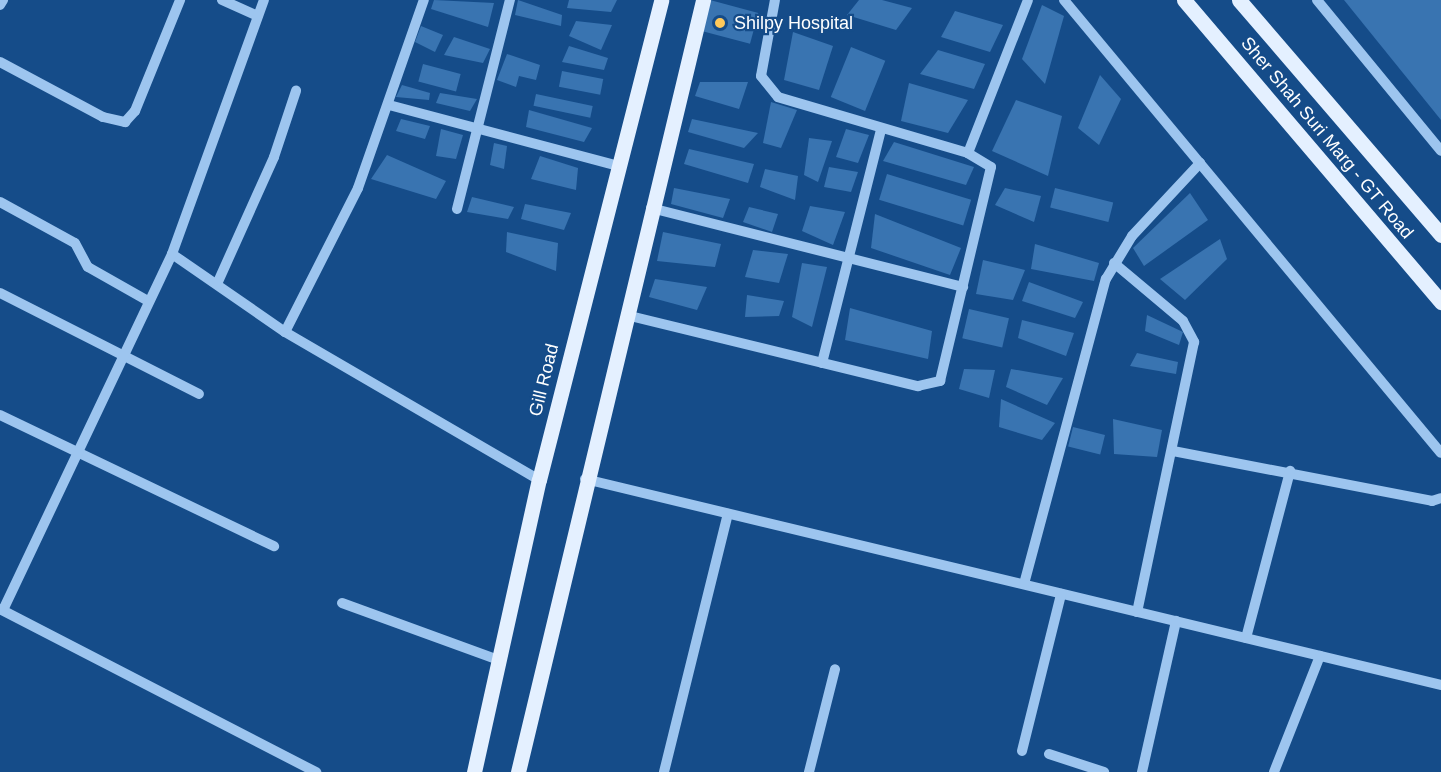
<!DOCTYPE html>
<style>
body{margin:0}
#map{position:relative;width:1441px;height:772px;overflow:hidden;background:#154c89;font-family:Helvetica,sans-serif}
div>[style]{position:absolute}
.building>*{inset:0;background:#3974b1;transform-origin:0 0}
.minor>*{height:10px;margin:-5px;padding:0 5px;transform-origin:5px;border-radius:5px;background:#9dc5ef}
.major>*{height:15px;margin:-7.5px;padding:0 7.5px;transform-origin:7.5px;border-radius:7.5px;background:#e4f0ff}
.dots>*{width:16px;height:16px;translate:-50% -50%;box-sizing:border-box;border:3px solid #154c89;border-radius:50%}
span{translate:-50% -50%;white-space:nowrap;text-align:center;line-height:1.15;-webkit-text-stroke:4.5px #154c89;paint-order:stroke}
.poi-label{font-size:18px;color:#fff}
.left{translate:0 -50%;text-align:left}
.street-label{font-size:18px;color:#fff}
</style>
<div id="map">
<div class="building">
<div style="clip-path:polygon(434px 0,494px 3px,488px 27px,431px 9px)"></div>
<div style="clip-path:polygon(518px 0,562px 15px,561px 26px,515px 15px)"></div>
<div style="clip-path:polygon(569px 0,617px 0,611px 12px,567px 8px)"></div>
<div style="left:710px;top:0;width:50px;height:32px;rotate:15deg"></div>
<div style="clip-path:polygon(859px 0,882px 0,912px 8px,896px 30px,847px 15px)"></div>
<div style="clip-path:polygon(1344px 0,1441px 0,1441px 120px)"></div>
<div style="clip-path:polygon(1042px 5px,1064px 16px,1045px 84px,1022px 59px)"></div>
<div style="clip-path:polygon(955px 11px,1003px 25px,990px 52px,941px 37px)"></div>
<div style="clip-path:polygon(576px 21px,612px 25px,601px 50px,569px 36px)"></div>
<div style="clip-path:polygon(421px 26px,443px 35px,435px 52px,415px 42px)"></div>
<div style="clip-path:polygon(793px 32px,833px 46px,819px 90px,784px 80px)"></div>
<div style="clip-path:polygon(454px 37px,490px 49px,483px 63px,444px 55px)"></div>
<div style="clip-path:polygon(569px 46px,608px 58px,604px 70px,562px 62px)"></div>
<div style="left:851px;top:47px;width:37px;height:54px;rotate:22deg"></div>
<div style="clip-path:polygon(938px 50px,985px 64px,974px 89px,920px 74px)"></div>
<div style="clip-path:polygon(507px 54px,540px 65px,536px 80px,519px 76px,516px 87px,497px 80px)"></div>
<div style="left:423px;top:64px;width:39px;height:18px;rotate:15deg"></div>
<div style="left:562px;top:71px;width:42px;height:16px;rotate:11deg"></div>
<div style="clip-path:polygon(1100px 75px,1121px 99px,1099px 145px,1078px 128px)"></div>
<div style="clip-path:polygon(700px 82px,748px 82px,739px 109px,695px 96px)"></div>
<div style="clip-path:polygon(909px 83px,968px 100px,948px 133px,901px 121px)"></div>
<div style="clip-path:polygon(402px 85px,430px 93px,429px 100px,396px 97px)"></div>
<div style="clip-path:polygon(440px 93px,477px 99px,470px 111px,436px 103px)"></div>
<div style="left:536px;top:94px;width:58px;height:12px;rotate:12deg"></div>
<div style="clip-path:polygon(1016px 100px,1062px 116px,1048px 176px,992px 151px)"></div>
<div style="clip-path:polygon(771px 102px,797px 110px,781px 148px,763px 143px)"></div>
<div style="clip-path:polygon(529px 110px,592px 128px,584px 142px,526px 127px)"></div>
<div style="clip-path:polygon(401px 119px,430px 126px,425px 139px,396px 131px)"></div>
<div style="clip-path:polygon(692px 119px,758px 133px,744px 148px,688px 132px)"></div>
<div style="clip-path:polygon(441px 129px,463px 135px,456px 159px,436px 156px)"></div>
<div style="clip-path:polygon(846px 129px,869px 135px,858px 163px,836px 157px)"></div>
<div style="clip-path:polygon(809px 138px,832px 141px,818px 182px,804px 175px)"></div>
<div style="clip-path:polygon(894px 142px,974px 167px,966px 185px,883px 161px)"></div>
<div style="clip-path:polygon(494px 143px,507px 146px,504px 169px,490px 165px)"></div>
<div style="clip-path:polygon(689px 149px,754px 164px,748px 183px,684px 164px)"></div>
<div style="clip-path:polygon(387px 155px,446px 181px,436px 199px,371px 179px)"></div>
<div style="clip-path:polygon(540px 156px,578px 168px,576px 190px,531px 179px)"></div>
<div style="clip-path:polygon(829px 167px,858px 172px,851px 192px,824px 187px)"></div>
<div style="clip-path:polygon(765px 169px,798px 176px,795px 200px,760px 187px)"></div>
<div style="left:887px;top:174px;width:88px;height:27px;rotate:17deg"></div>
<div style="clip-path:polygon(674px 188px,730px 199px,723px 218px,671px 204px)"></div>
<div style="clip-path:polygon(1005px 188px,1041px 196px,1034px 222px,995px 205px)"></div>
<div style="left:1055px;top:188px;width:60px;height:20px;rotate:14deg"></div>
<div style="clip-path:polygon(1190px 193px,1208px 220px,1144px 266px,1133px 248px)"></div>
<div style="clip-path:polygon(472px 197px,514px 207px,508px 219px,467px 212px)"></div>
<div style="clip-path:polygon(525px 204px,571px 213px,564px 230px,521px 219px)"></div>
<div style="clip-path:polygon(810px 206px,845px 212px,833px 245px,802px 231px)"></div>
<div style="clip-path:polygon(749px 207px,778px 214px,772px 232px,743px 222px)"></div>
<div style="clip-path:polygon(875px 214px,961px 248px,950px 275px,871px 248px)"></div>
<div style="clip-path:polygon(507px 232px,558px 243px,556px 271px,506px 252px)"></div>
<div style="clip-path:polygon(663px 232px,721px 244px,715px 267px,657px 261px)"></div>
<div style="clip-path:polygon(1220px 239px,1227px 259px,1185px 300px,1160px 279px)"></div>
<div style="clip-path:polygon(1035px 244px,1099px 263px,1094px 281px,1031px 269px)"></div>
<div style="clip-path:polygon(753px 250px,788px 254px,779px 283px,745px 277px)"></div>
<div style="clip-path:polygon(983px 260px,1025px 270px,1013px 300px,976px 294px)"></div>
<div style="clip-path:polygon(802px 263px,827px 267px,812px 327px,792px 317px)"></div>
<div style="clip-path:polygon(655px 279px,707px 287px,697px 310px,649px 297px)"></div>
<div style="clip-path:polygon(1029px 282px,1083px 302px,1075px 318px,1022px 301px)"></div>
<div style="clip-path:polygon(747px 295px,784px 301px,779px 316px,745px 317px)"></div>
<div style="clip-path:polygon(850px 308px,932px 331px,928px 359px,845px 340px)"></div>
<div style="left:969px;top:309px;width:41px;height:30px;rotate:13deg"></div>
<div style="clip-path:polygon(1147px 315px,1183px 332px,1179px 345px,1145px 331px)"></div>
<div style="clip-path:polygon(1022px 320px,1074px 333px,1066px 356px,1018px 338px)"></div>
<div style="clip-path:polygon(1137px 353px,1178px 362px,1176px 374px,1130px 366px)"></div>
<div style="clip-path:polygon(964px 369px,995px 370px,989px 398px,959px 389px)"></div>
<div style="clip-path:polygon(1011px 369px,1063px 378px,1047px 405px,1006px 387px)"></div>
<div style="clip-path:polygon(1001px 399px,1055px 423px,1042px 440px,999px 427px)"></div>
<div style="clip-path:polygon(1113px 419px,1162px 430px,1157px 457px,1114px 454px)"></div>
<div style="left:1073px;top:427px;width:33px;height:20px;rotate:14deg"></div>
</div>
<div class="minor">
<div style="left:222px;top:0;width:39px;rotate:24deg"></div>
<div style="left:1064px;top:0;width:589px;rotate:50.23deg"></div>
<div style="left:1317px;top:0;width:195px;rotate:50.6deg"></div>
<div style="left:0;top:5px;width:6px;rotate:-59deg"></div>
<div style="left:0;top:62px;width:117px;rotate:28.1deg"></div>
<div style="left:103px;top:117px;width:23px;rotate:13deg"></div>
<div style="left:125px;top:122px;width:15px;rotate:-48deg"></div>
<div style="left:135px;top:111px;width:120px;rotate:-67.9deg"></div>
<div style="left:389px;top:105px;width:238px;rotate:14.9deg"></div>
<div style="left:968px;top:153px;width:164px;rotate:-68.6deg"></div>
<div style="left:0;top:202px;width:85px;rotate:28.7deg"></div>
<div style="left:75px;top:243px;width:27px;rotate:62deg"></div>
<div style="left:88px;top:267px;width:69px;rotate:29.5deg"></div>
<div style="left:651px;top:208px;width:322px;rotate:14.2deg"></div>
<div style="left:457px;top:209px;width:216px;rotate:-75.8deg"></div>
<div style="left:172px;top:254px;width:137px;rotate:34.6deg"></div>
<div style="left:285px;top:332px;width:294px;rotate:30.2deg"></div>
<div style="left:1114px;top:263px;width:90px;rotate:40deg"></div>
<div style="left:1183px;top:321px;width:24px;rotate:62deg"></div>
<div style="left:1194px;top:342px;width:276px;rotate:101.9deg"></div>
<div style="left:217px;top:284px;width:139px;rotate:-65.8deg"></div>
<div style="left:274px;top:157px;width:70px;rotate:-71.6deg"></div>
<div style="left:0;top:293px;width:223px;rotate:26.9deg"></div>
<div style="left:626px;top:315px;width:301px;rotate:13.7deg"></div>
<div style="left:918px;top:386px;width:23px;rotate:-13deg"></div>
<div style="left:940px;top:381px;width:220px;rotate:-76.6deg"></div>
<div style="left:991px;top:167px;width:27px;rotate:-149deg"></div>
<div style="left:968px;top:153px;width:198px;rotate:-163.6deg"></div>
<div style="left:778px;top:97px;width:27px;rotate:-129deg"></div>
<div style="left:761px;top:76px;width:77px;rotate:-79.6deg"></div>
<div style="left:285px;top:332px;width:161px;rotate:-63.1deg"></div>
<div style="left:358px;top:188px;width:199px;rotate:-70.7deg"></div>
<div style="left:822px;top:363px;width:240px;rotate:-75.8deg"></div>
<div style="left:0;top:415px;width:304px;rotate:25.6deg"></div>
<div style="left:1173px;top:451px;width:264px;rotate:10.9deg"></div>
<div style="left:1432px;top:501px;width:9px;rotate:-18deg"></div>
<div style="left:585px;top:479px;width:880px;rotate:13.53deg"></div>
<div style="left:1024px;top:584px;width:316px;rotate:-75deg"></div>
<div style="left:1106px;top:279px;width:50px;rotate:-58.8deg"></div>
<div style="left:1132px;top:236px;width:100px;rotate:-47deg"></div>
<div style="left:342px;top:603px;width:167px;rotate:20deg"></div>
<div style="left:0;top:609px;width:356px;rotate:27.3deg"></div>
<div style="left:3px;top:610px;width:394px;rotate:-64.6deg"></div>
<div style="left:172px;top:254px;width:270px;rotate:-70.1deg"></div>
<div style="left:1246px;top:638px;width:173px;rotate:-75.2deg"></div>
<div style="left:1022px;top:751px;width:162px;rotate:-76deg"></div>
<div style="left:1049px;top:754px;width:58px;rotate:18.1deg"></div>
<div style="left:664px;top:772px;width:266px;rotate:-76.1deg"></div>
<div style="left:809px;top:772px;width:106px;rotate:-75.8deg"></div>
<div style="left:1142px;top:772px;width:155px;rotate:-77.3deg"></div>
<div style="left:1274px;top:772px;width:125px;rotate:-68.4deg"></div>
</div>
<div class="major">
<div style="left:1184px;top:0;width:397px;rotate:49.6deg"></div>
<div style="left:1239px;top:0;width:310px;rotate:49.3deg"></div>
<div style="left:474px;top:772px;width:299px;rotate:-77.5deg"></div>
<div style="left:539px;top:480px;width:495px;rotate:-75.7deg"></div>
<div style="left:518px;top:772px;width:794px;rotate:-76.52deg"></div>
</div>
<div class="dots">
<div style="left:720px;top:23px;background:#ffc95a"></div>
</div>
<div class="poi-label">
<span class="left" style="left:734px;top:23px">Shilpy Hospital</span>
</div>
<div class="street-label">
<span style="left:1327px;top:138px;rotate:50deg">Sher Shah Suri Marg - GT Road</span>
<span style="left:544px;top:380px;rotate:-76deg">Gill Road</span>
</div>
</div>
